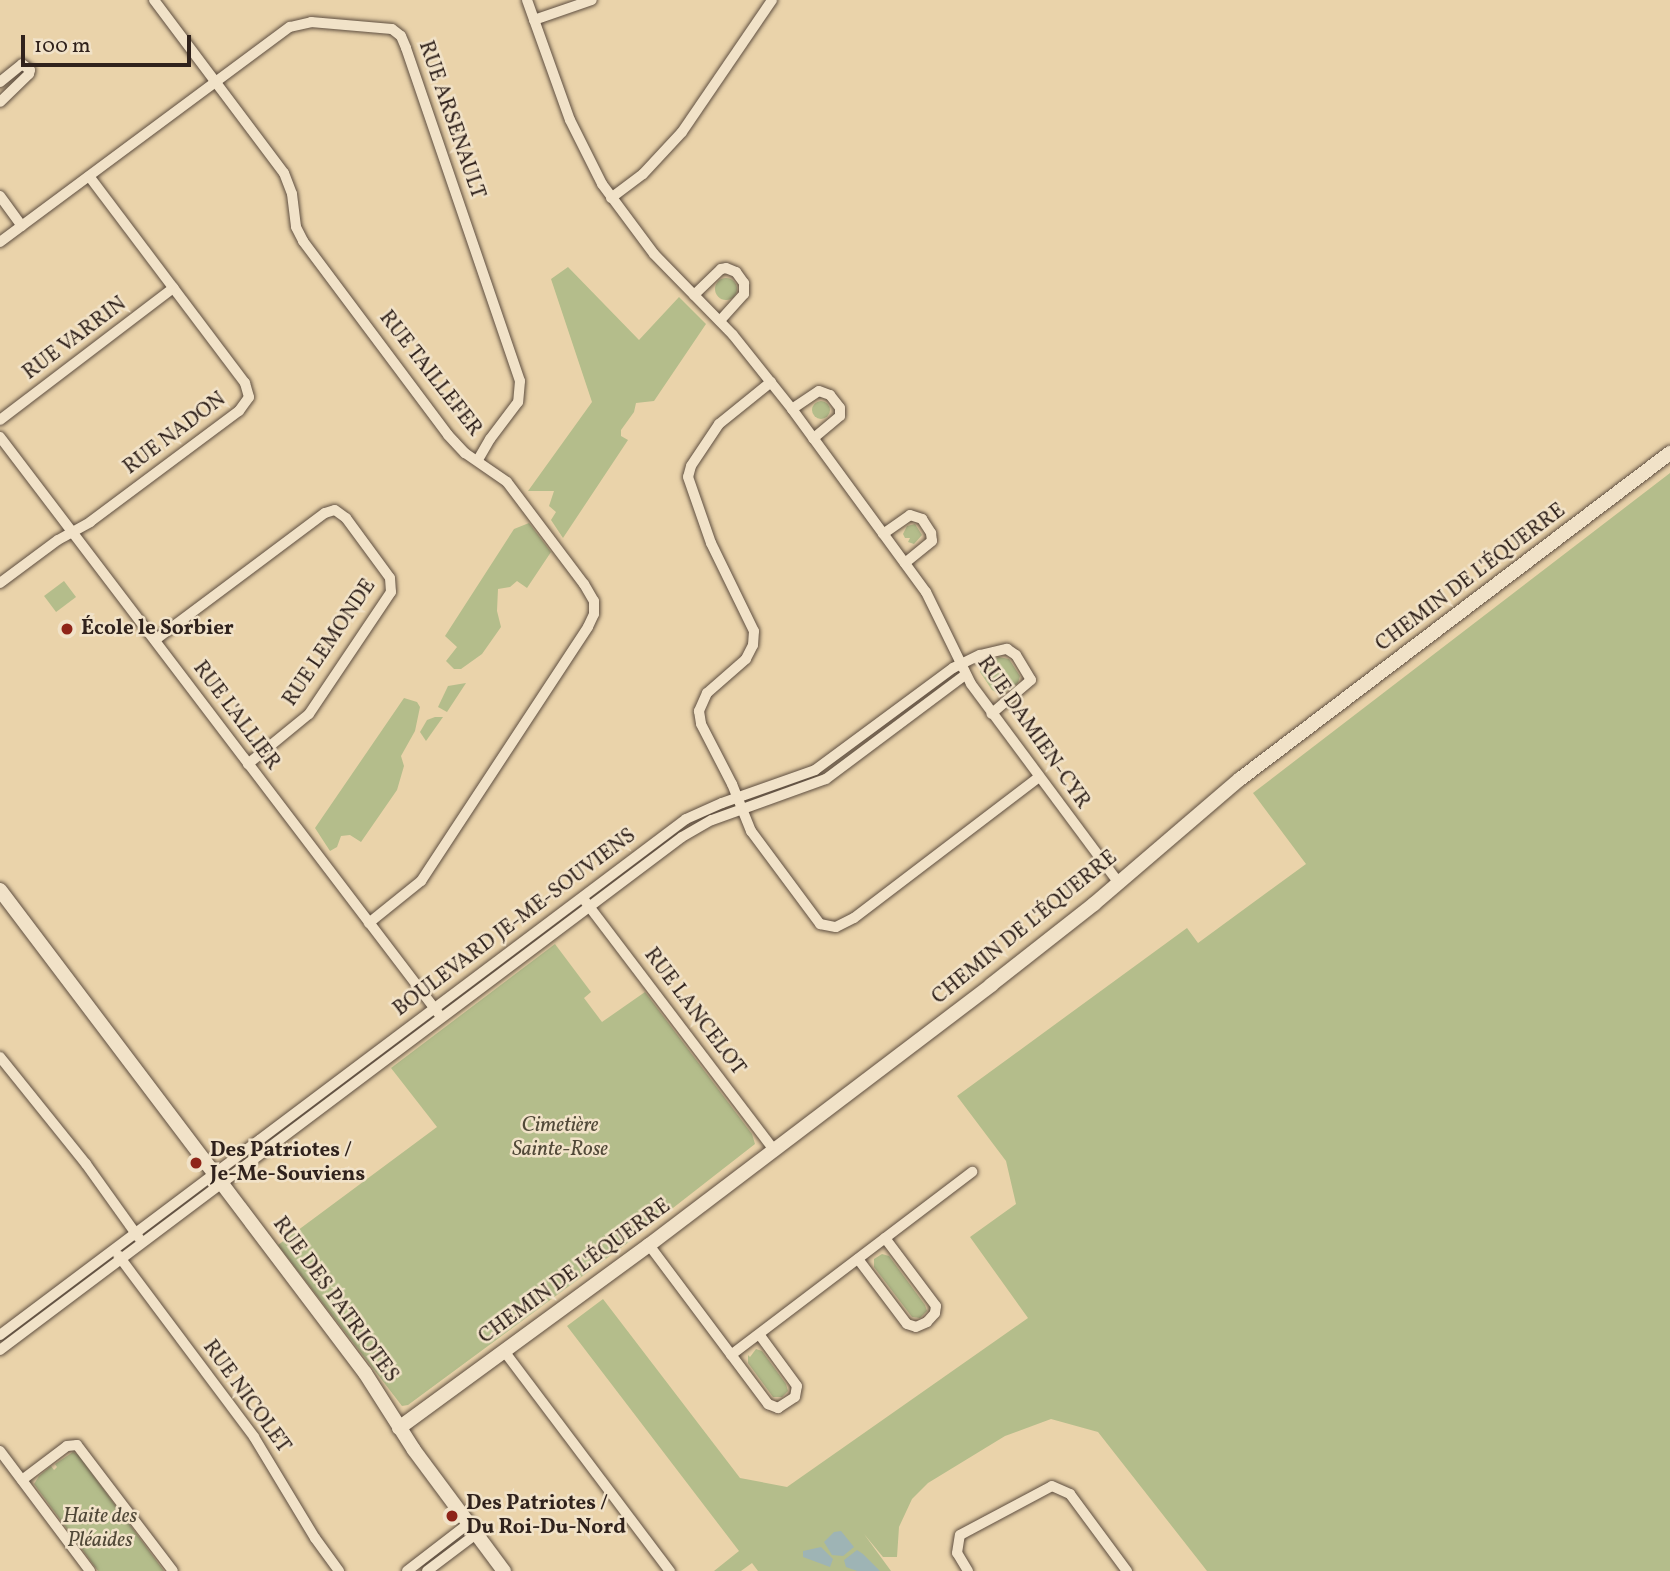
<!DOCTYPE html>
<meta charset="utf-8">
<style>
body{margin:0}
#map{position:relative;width:1670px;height:1571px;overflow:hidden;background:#ead3aa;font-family:Vollkorn,serif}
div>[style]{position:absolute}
.green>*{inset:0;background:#b4bd8b;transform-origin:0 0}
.round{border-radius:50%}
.water>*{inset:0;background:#9eb4b5}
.roads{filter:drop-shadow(0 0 2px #5e4e40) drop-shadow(0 0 2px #5e4e40)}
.minor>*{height:10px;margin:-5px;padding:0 5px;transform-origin:5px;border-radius:5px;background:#f1e2c8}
.tertiary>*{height:14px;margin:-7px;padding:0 7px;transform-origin:7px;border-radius:7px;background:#f1e2c8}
.dots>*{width:19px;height:19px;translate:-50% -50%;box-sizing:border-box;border:4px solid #f1e2c8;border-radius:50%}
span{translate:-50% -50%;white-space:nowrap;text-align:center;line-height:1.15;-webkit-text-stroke:5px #f1e2c8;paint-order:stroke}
.street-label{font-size:21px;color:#30221c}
.poi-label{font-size:21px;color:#30221c;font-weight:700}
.left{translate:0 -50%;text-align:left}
.park-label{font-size:21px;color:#514938;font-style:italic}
.scale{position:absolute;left:21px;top:35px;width:170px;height:32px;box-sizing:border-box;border:4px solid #30221c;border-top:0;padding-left:9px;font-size:21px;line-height:24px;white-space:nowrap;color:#30221c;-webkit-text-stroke:5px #f1e2c8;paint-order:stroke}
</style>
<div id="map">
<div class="green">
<div style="clip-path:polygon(568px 267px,639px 340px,679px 297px,706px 324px,654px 401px,636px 403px,634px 412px,621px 430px,621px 436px,628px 440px,563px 538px,551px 520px,556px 512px,549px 506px,554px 491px,528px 491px,592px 402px,551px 279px)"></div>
<div class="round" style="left:715px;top:278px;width:22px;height:22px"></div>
<div class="round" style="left:812px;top:401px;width:18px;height:18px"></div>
<div style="clip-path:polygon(1670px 473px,1670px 1571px,1207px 1571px,1098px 1432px,1051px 1419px,1005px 1436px,928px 1483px,912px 1499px,899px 1527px,897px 1557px,883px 1557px,864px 1534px,891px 1571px,758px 1571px,752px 1563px,741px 1571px,714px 1571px,739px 1551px,567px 1326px,603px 1299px,740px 1478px,787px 1487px,1028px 1318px,970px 1237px,1016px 1204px,1006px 1161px,957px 1096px,1187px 928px,1198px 943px,1306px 864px,1253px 793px)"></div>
<div style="clip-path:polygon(529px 523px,551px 552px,527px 588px,517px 581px,510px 587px,498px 589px,497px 611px,501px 627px,482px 654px,461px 669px,454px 669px,446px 661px,457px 647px,445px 636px,514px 529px)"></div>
<div style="clip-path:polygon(915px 524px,922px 535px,914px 544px,908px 542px,910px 538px,905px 538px,903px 534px,907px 526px)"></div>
<div style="left:64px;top:581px;width:20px;height:25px;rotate:53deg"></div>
<div style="clip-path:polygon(999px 657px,1009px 659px,1020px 676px,1018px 683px,1001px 695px,992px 690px,980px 672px,983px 663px)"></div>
<div style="clip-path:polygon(466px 683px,447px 712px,438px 707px,448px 686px)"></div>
<div style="clip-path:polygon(404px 698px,417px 702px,420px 707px,415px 731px,401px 756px,404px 766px,397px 790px,361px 842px,350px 835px,341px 836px,337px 847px,330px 851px,315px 828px)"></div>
<div style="clip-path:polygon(435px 717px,443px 717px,426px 741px,420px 732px,427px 720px)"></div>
<div style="clip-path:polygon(555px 944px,591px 992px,584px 998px,602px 1022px,645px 992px,752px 1134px,755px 1144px,637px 1236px,408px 1405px,402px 1406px,278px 1245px,437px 1127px,391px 1068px)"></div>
<div style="clip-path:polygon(882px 1254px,889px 1256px,925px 1305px,927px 1311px,920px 1318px,912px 1317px,874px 1267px,874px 1259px)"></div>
<div style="clip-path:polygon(756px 1349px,762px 1351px,786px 1384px,788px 1391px,782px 1397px,773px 1397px,748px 1363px,748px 1355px,750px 1357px)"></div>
<div style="clip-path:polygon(73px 1452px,78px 1455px,164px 1571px,98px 1571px,34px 1484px,39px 1476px,51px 1466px,54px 1470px,57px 1467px,55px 1464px)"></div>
</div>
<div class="water">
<div style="clip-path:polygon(841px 1531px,854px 1547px,843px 1556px,832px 1555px,824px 1542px,834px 1532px)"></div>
<div style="clip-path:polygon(821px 1547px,833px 1559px,830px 1567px,803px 1557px,803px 1551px)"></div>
<div style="clip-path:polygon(857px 1550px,863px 1554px,880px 1571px,857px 1571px,846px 1567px,844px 1560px)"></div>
</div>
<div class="roads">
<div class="minor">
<div style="left:154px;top:0;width:216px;rotate:53.1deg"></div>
<div style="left:284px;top:173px;width:22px;rotate:69deg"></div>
<div style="left:292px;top:194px;width:33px;rotate:83deg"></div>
<div style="left:296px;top:227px;width:16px;rotate:63deg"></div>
<div style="left:303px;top:241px;width:242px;rotate:53.2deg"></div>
<div style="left:448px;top:435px;width:25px;rotate:47deg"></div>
<div style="left:465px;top:453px;width:51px;rotate:34.6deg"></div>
<div style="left:507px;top:482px;width:128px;rotate:53deg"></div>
<div style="left:584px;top:584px;width:20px;rotate:60deg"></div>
<div style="left:594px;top:601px;width:13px;rotate:90deg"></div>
<div style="left:594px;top:614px;width:14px;rotate:115deg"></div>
<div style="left:588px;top:627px;width:304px;rotate:123.3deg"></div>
<div style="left:421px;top:881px;width:67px;rotate:141.1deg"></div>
<div style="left:527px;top:0;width:127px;rotate:70.3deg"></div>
<div style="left:570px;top:120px;width:72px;rotate:63.4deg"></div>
<div style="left:602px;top:184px;width:87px;rotate:53.4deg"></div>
<div style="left:654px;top:254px;width:113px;rotate:45.7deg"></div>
<div style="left:733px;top:335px;width:95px;rotate:51.4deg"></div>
<div style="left:792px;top:409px;width:227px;rotate:53.8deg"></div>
<div style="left:926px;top:592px;width:102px;rotate:63.9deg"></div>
<div style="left:971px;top:684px;width:247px;rotate:53.4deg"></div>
<div style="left:534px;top:20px;width:61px;rotate:-19deg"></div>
<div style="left:0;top:82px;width:28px;rotate:-39deg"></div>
<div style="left:22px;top:64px;width:10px;rotate:37deg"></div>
<div style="left:30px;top:70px;width:4px;rotate:104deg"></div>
<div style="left:29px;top:74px;width:40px;rotate:136deg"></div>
<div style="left:0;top:196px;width:37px;rotate:54deg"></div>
<div style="left:611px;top:198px;width:40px;rotate:-37deg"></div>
<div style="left:643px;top:174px;width:57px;rotate:-47.1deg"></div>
<div style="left:682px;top:132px;width:160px;rotate:-55.7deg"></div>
<div style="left:0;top:242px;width:361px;rotate:-36.6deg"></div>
<div style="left:290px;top:27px;width:22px;rotate:-13deg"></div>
<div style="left:311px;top:22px;width:81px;rotate:4.9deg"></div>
<div style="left:392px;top:29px;width:11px;rotate:38deg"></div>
<div style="left:401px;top:36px;width:13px;rotate:67deg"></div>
<div style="left:406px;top:48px;width:352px;rotate:71.1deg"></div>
<div style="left:520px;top:381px;width:21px;rotate:95deg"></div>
<div style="left:518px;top:402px;width:46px;rotate:127.1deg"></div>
<div style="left:490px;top:439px;width:24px;rotate:120deg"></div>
<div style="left:694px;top:295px;width:37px;rotate:-44deg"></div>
<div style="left:721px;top:269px;width:5px;rotate:-11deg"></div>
<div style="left:726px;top:268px;width:11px;rotate:22deg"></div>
<div style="left:736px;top:272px;width:14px;rotate:54deg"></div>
<div style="left:744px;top:283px;width:11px;rotate:90deg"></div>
<div style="left:744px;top:294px;width:36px;rotate:132deg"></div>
<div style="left:771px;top:382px;width:67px;rotate:141.1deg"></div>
<div style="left:719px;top:424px;width:50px;rotate:123.7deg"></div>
<div style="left:691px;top:466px;width:11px;rotate:105deg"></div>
<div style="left:688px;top:477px;width:70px;rotate:70.8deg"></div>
<div style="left:711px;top:543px;width:98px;rotate:64deg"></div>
<div style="left:754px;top:631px;width:14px;rotate:94deg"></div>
<div style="left:753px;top:645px;width:16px;rotate:117deg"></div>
<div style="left:746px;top:659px;width:52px;rotate:138.9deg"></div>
<div style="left:707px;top:693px;width:20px;rotate:114deg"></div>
<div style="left:699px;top:711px;width:13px;rotate:81deg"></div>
<div style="left:701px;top:724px;width:68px;rotate:62.7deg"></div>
<div style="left:732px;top:784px;width:51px;rotate:68deg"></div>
<div style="left:751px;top:831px;width:116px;rotate:53.4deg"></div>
<div style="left:820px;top:924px;width:16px;rotate:11deg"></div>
<div style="left:836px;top:927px;width:20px;rotate:-27deg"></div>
<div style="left:854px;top:918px;width:231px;rotate:-37.3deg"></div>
<div style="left:792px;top:409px;width:32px;rotate:-34deg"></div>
<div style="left:819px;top:391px;width:12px;rotate:20deg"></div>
<div style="left:830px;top:395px;width:16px;rotate:52deg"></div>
<div style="left:840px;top:408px;width:8px;rotate:90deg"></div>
<div style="left:840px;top:416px;width:35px;rotate:140deg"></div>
<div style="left:0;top:420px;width:218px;rotate:-37.3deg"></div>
<div style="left:0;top:437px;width:724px;rotate:52.75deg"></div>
<div style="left:883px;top:534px;width:33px;rotate:-35deg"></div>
<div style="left:910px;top:515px;width:13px;rotate:18deg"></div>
<div style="left:922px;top:519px;width:17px;rotate:57deg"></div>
<div style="left:931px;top:533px;width:8px;rotate:83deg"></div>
<div style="left:932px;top:541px;width:35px;rotate:141deg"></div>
<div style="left:0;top:583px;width:72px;rotate:-36.6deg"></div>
<div style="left:58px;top:540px;width:37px;rotate:-29deg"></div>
<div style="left:90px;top:522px;width:186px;rotate:-36.7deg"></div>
<div style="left:239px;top:411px;width:17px;rotate:-54deg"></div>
<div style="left:249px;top:397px;width:15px;rotate:-106deg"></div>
<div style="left:245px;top:383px;width:259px;rotate:-127deg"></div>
<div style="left:155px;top:640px;width:212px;rotate:-36.8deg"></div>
<div style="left:325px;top:513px;width:10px;rotate:-17deg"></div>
<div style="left:335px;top:510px;width:14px;rotate:36deg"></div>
<div style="left:346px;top:518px;width:74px;rotate:53.7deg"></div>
<div style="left:390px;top:578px;width:14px;rotate:86deg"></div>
<div style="left:391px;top:592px;width:147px;rotate:123.9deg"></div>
<div style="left:309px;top:714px;width:79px;rotate:140.7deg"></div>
<div style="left:585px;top:901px;width:313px;rotate:52.8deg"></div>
<div style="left:0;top:1057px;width:137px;rotate:51.2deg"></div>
<div style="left:86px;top:1164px;width:91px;rotate:54.4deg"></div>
<div style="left:649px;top:1245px;width:199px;rotate:53.2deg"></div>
<div style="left:768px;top:1404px;width:11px;rotate:22deg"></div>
<div style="left:778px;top:1408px;width:20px;rotate:-33deg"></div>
<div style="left:795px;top:1397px;width:11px;rotate:-80deg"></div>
<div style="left:797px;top:1386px;width:64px;rotate:-126.2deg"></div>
<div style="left:118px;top:1255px;width:227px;rotate:53.2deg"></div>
<div style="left:254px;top:1437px;width:118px;rotate:58.9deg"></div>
<div style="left:315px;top:1538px;width:41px;rotate:54deg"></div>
<div style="left:858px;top:1259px;width:81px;rotate:53deg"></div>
<div style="left:907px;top:1324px;width:9px;rotate:18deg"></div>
<div style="left:916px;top:1327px;width:12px;rotate:-24deg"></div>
<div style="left:927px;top:1322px;width:12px;rotate:-48deg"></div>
<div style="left:935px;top:1313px;width:7px;rotate:-82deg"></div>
<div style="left:936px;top:1306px;width:85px;rotate:-126.9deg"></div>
<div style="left:0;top:1335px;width:858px;rotate:-36.95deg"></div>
<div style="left:686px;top:819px;width:39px;rotate:-24deg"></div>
<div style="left:722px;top:803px;width:99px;rotate:-19.5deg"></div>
<div style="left:815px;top:770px;width:172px;rotate:-36.5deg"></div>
<div style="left:953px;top:668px;width:30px;rotate:-26deg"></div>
<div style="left:980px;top:655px;width:28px;rotate:-13deg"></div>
<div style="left:1007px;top:649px;width:11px;rotate:34deg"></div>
<div style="left:1016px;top:655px;width:29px;rotate:59deg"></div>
<div style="left:1031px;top:680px;width:52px;rotate:139.6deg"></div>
<div style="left:0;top:1350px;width:853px;rotate:-36.95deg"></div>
<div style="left:682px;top:837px;width:34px;rotate:-30deg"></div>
<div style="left:712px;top:820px;width:121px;rotate:-19.8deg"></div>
<div style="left:826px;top:779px;width:174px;rotate:-36.8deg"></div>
<div style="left:504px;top:1351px;width:276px;rotate:53deg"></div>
<div style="left:731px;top:1355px;width:303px;rotate:-37.2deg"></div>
<div style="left:0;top:1451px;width:150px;rotate:53.1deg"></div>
<div style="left:22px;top:1480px;width:56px;rotate:-37.1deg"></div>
<div style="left:67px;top:1446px;width:10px;rotate:-6deg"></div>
<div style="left:77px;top:1445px;width:158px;rotate:52.7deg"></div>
<div style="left:407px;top:1571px;width:77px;rotate:-37.6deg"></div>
<div style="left:427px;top:1571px;width:61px;rotate:-37.1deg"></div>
<div style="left:968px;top:1571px;width:21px;rotate:-121deg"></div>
<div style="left:957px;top:1553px;width:18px;rotate:-81deg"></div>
<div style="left:960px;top:1535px;width:104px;rotate:-28deg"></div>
<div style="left:1052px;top:1486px;width:20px;rotate:24deg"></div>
<div style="left:1070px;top:1494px;width:96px;rotate:53.5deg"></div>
</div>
<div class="tertiary">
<div style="left:0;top:890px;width:605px;rotate:52.92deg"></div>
<div style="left:365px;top:1373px;width:91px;rotate:57.5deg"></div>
<div style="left:414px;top:1450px;width:151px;rotate:53.4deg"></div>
<div style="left:399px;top:1428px;width:310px;rotate:-36.2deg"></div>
<div style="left:649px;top:1245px;width:430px;rotate:-37.2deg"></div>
<div style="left:991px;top:985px;width:131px;rotate:-38.2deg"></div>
<div style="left:1094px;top:904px;width:192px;rotate:-40.6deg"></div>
<div style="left:1240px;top:779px;width:540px;rotate:-37.17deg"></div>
</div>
</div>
<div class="dots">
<div style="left:67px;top:629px;background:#8f2418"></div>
<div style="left:196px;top:1163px;background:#8f2418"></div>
<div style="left:452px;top:1516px;background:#8f2418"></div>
</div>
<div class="street-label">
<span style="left:451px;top:120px;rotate:71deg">RUE ARSENAULT</span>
<span style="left:75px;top:339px;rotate:-37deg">RUE VARRIN</span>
<span style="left:430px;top:374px;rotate:52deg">RUE TAILLEFER</span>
<span style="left:175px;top:434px;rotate:-37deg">RUE NADON</span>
<span style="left:1471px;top:578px;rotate:-37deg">CHEMIN DE L'ÉQUERRE</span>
<span style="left:330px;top:643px;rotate:-56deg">RUE LEMONDE</span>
<span style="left:236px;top:716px;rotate:53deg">RUE L'ALLIER</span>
<span style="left:1033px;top:733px;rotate:55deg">RUE DAMIEN-CYR</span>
<span style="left:515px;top:923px;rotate:-37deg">BOULEVARD JE-ME-SOUVIENS</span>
<span style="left:1025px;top:928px;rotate:-39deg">CHEMIN DE L'ÉQUERRE</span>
<span style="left:694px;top:1012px;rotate:53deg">RUE LANCELOT</span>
<span style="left:575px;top:1272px;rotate:-36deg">CHEMIN DE L'ÉQUERRE</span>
<span style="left:335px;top:1300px;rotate:54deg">RUE DES PATRIOTES</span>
<span style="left:246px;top:1397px;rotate:54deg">RUE NICOLET</span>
</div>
<div class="poi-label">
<span class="left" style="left:81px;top:629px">École le Sorbier</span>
<span class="left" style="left:210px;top:1163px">Des Patriotes /<br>Je-Me-Souviens</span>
<span class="left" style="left:466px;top:1516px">Des Patriotes /<br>Du Roi-Du-Nord</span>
</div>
<div class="park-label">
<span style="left:560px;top:1138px">Cimetière<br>Sainte-Rose</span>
<span style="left:100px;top:1529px">Haite des<br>Pléaides</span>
</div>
<div class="scale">100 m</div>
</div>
